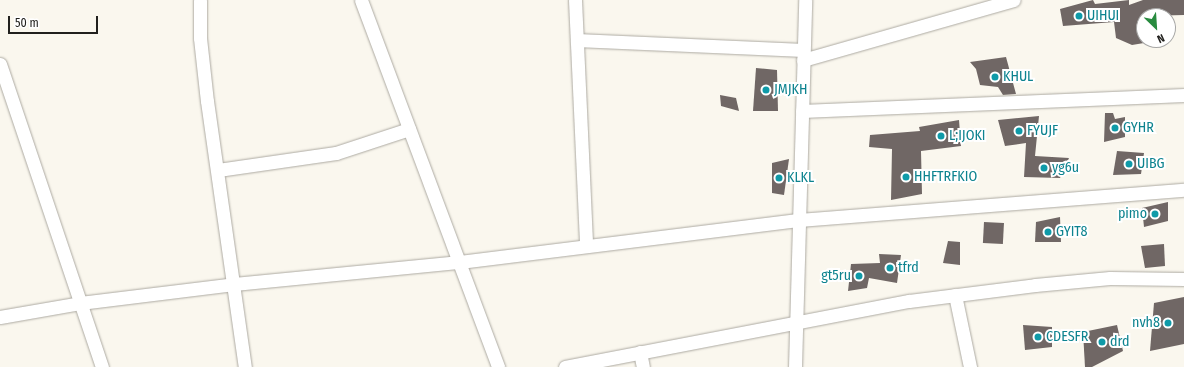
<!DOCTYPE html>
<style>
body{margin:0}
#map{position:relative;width:1184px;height:367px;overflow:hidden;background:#faf7ee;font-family:"Fira Sans Condensed",sans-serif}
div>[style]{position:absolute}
.building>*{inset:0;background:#706765;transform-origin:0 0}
.roads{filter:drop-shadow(0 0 1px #adaaa2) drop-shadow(0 0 1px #adaaa2)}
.minor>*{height:13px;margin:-6.5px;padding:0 6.5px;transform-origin:6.5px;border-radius:6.5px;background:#fff}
.dots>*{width:11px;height:11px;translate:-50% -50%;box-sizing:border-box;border:2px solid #fff;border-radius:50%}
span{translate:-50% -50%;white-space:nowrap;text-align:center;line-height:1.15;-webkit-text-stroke:4px #fff;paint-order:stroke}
.culture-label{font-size:14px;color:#0d838f}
.left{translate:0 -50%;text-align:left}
.right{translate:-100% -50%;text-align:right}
.north{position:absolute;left:1136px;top:8px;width:40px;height:40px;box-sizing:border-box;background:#fff;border:1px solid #a6a6a5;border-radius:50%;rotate:155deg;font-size:11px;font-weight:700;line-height:16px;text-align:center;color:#21201d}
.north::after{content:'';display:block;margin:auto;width:14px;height:18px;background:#288b3f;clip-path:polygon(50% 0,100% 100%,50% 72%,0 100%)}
.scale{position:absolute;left:8px;top:16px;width:90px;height:18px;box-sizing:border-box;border:2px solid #21201d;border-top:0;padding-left:5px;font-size:12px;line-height:14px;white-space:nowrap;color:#21201d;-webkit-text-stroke:3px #fff;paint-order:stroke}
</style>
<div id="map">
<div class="building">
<div style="clip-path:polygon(1093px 0,1095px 4px,1129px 0,1129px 5px,1143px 0,1184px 0,1184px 15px,1144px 16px,1144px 43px,1132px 45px,1116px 38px,1114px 22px,1063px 26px,1060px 9px)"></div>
<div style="clip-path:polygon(1006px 57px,1016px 94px,1003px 95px,998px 87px,980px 85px,976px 69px,970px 62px)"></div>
<div style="clip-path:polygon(756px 68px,777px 70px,778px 111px,753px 111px)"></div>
<div style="clip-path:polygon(720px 95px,736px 98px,739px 111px,721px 106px)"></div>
<div style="clip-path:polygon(1105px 113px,1113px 113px,1115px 119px,1125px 117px,1125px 137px,1104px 142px)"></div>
<div style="clip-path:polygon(1039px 116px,1035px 156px,1069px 158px,1060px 178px,1024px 177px,1026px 143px,1005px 146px,998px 120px)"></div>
<div style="clip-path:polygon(959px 120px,961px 146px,921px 151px,922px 194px,891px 200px,892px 149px,869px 147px,870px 135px,920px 131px,919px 127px)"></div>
<div style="clip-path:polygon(1117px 151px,1144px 153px,1141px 174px,1113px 175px)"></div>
<div style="clip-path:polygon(789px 159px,784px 195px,772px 193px,772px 163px)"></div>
<div style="clip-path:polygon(1168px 202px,1168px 221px,1144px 227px,1142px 208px)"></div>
<div style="clip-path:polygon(1060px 217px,1061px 242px,1035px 242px,1036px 222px)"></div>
<div style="left:984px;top:222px;width:20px;height:21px;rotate:3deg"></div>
<div style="clip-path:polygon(948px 241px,960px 242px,960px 265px,943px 263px)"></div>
<div style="clip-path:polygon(1164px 244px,1165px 266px,1145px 268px,1141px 246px)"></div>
<div style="clip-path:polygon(879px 254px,901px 255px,897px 283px,869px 278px,867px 288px,848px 291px,851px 264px,880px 263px)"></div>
<div style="clip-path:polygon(1184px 297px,1184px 344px,1150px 351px,1154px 303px)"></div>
<div style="clip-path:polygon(1023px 325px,1052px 327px,1052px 347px,1025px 350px)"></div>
<div style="clip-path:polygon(1117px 325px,1123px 351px,1092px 367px,1085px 367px,1083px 332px)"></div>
</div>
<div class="roads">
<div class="minor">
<div style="left:200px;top:0;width:38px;rotate:90deg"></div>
<div style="left:200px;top:38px;width:63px;rotate:83.7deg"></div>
<div style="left:207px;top:101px;width:269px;rotate:81.9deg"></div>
<div style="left:361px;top:0;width:392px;rotate:69.5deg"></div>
<div style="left:575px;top:0;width:246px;rotate:87.4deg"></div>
<div style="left:577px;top:40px;width:226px;rotate:2.5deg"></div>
<div style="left:803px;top:60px;width:219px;rotate:-15.9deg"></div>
<div style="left:0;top:64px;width:320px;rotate:71.4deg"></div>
<div style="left:802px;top:111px;width:382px;rotate:-2.4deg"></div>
<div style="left:218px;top:170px;width:119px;rotate:-8.2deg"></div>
<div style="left:336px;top:153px;width:77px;rotate:-18.2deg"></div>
<div style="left:955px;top:295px;width:74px;rotate:78.2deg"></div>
<div style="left:0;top:317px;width:81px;rotate:-9.9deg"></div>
<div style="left:80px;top:303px;width:155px;rotate:-7deg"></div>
<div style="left:234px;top:284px;width:227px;rotate:-5.6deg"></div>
<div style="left:460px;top:262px;width:342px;rotate:-7.1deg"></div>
<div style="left:799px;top:220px;width:386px;rotate:-4.5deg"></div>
<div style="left:640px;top:352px;width:15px;rotate:79deg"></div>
<div style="left:565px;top:367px;width:350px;rotate:-10.9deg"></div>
<div style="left:909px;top:301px;width:127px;rotate:-7.2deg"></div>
<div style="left:1035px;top:285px;width:75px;rotate:-5.3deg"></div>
<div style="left:1110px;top:278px;width:74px;rotate:0.8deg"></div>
<div style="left:795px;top:367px;width:367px;rotate:-88.4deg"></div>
</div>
</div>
<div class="dots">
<div style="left:1079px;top:16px;background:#0f9aa8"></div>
<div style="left:995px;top:77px;background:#0f9aa8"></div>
<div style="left:766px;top:90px;background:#0f9aa8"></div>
<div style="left:1115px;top:128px;background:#0f9aa8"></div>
<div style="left:1019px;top:131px;background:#0f9aa8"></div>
<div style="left:941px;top:136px;background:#0f9aa8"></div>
<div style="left:1129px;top:164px;background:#0f9aa8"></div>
<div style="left:1044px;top:168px;background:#0f9aa8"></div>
<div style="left:906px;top:177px;background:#0f9aa8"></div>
<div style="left:779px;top:178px;background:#0f9aa8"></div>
<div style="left:1155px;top:214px;background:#0f9aa8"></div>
<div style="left:1048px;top:232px;background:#0f9aa8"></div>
<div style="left:890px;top:268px;background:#0f9aa8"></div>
<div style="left:859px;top:276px;background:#0f9aa8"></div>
<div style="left:1168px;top:323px;background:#0f9aa8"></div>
<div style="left:1038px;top:337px;background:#0f9aa8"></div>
<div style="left:1102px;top:342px;background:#0f9aa8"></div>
</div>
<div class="culture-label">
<span class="left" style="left:1087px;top:16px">UIHUI</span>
<span class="left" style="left:1003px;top:77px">KHUL</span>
<span class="left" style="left:774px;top:90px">JMJKH</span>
<span class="left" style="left:1123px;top:128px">GYHR</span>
<span class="left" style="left:1027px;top:131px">FYUJF</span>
<span class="left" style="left:949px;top:136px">L;IJOKI</span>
<span class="left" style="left:1137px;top:164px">UIBG</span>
<span class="left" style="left:1052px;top:168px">yg6u</span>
<span class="left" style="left:914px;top:177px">HHFTRFKIO</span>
<span class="left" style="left:787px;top:178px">KLKL</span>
<span class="right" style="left:1147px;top:214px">pimo</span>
<span class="left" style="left:1056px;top:232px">GYIT8</span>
<span class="left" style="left:898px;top:268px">tfrd</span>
<span class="right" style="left:851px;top:276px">gt5ru</span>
<span class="right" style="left:1160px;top:323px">nvh8</span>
<span class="left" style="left:1046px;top:337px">CDESFR</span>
<span class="left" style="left:1110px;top:342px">drd</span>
</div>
<div class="north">N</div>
<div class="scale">50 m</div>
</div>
